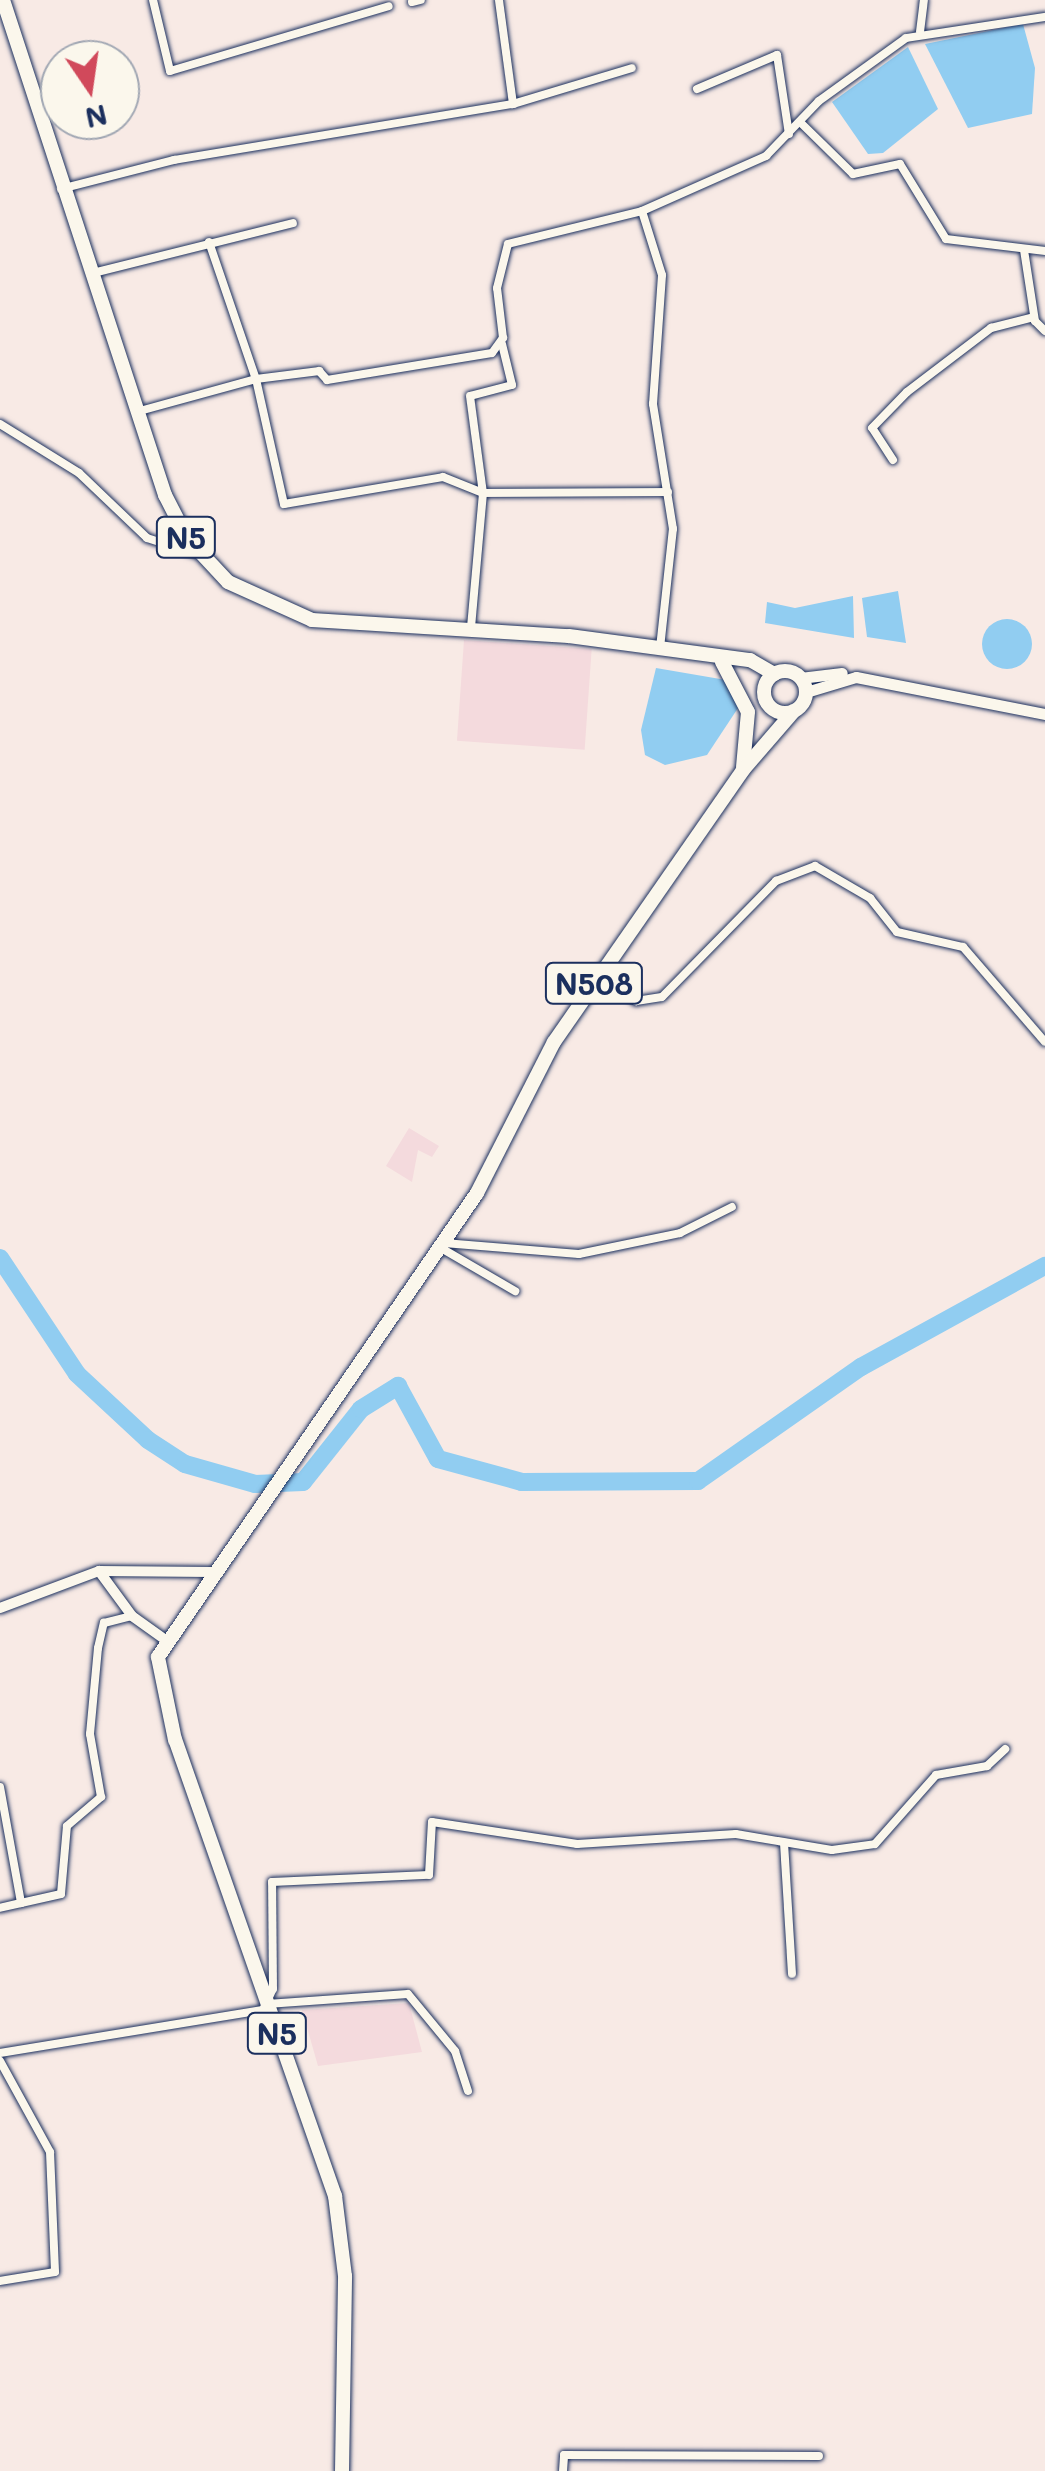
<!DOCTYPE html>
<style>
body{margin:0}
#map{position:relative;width:1045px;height:2471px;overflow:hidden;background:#f8eae5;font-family:Mali,sans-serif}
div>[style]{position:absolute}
.built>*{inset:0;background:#f4dadd;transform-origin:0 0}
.water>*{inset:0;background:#91cdf1}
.round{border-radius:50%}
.river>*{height:18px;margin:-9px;padding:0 9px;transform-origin:9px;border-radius:9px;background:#91cdf1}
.roads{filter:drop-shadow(0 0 2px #1b2f5e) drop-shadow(0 0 2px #1b2f5e)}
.minor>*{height:8px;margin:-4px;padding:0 4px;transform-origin:4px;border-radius:4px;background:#fbf7ec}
.tertiary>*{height:10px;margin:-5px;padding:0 5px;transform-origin:5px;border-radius:5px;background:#fbf7ec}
.secondary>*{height:11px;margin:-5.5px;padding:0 5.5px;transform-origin:5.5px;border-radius:5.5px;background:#fbf7ec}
.trunk>*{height:14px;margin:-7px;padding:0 7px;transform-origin:7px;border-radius:7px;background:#fbf7ec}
.trunk>.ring{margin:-7px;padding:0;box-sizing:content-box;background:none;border:14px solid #fbf7ec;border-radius:50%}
span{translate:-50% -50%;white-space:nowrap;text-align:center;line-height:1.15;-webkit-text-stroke:10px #fbf7ec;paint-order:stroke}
.shield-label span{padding:2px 8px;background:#fbf7ec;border:2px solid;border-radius:8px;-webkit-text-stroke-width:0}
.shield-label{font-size:30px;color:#1b2f5e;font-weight:700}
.north{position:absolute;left:40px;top:40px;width:100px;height:100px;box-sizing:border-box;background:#fbf7ec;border:2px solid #a1a7b3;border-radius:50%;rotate:167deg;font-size:28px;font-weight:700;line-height:40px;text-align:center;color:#1b2f5e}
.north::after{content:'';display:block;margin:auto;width:35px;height:45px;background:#d1495b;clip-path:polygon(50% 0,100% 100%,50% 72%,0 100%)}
</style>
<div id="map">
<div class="built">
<div style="left:464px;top:640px;width:128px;height:101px;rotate:4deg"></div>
<div style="clip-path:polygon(409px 1128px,439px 1146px,432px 1157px,418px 1150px,412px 1182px,386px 1166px)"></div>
<div style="clip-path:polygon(409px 2003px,422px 2052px,318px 2066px,302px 2010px)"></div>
</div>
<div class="water">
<div style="clip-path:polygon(1023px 24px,1035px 68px,1032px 114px,968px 128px,925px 44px)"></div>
<div style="clip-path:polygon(908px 47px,938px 109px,883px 153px,868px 154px,832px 102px)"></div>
<div style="clip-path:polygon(898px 591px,906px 643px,867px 637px,862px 598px)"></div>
<div style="clip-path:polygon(853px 596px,854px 638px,765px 623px,767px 602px,795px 608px)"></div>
<div class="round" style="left:982px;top:619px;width:50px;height:50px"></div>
<div style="clip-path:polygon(656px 668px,726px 680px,742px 702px,707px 755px,665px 765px,645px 755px,641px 730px)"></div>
</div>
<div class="river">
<div style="left:0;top:1258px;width:139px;rotate:56.4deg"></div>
<div style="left:77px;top:1374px;width:97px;rotate:42.9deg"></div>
<div style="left:148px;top:1440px;width:44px;rotate:33deg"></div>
<div style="left:185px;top:1464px;width:73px;rotate:15.9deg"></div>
<div style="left:255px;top:1484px;width:48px;rotate:-2.4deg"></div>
<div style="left:303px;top:1482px;width:93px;rotate:-51.5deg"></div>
<div style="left:361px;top:1409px;width:44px;rotate:-31.9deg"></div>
<div style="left:398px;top:1386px;width:83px;rotate:61.3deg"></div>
<div style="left:438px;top:1459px;width:87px;rotate:15.3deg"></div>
<div style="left:522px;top:1482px;width:176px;rotate:-0.3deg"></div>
<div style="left:698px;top:1481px;width:199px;rotate:-35deg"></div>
<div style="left:861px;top:1367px;width:210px;rotate:-28.8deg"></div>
</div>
<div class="roads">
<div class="minor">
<div style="left:153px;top:0;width:73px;rotate:76.5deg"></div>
<div style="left:170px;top:71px;width:228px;rotate:-16.5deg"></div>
<div style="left:412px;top:2px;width:9px;rotate:-13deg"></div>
<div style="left:920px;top:32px;width:32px;rotate:-83deg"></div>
<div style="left:697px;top:89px;width:87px;rotate:-23deg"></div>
<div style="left:777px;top:55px;width:80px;rotate:81.4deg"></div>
<div style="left:513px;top:104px;width:124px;rotate:-16.8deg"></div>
<div style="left:801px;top:123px;width:73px;rotate:44.4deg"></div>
<div style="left:853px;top:174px;width:48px;rotate:-12deg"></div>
<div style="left:900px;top:164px;width:88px;rotate:58.5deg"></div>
<div style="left:946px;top:239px;width:100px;rotate:6.9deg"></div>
<div style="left:61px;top:189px;width:117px;rotate:-14.4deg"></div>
<div style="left:174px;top:160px;width:344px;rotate:-9.4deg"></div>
<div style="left:513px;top:104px;width:105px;rotate:-97.7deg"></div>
<div style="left:209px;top:242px;width:145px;rotate:71.1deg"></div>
<div style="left:256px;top:379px;width:64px;rotate:-7.2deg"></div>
<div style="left:319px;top:371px;width:12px;rotate:48deg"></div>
<div style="left:327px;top:380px;width:167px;rotate:-9.3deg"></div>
<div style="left:492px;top:353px;width:19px;rotate:-54deg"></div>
<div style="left:503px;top:338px;width:50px;rotate:-96.8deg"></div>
<div style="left:497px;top:288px;width:45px;rotate:-76deg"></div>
<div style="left:508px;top:244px;width:138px;rotate:-13.8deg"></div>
<div style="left:1024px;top:250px;width:72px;rotate:81.2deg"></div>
<div style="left:1035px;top:321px;width:14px;rotate:45deg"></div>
<div style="left:93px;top:273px;width:206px;rotate:-14deg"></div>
<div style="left:502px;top:344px;width:42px;rotate:76.3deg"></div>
<div style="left:512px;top:385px;width:43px;rotate:165.3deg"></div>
<div style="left:470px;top:396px;width:98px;rotate:82.4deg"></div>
<div style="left:483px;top:493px;width:185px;rotate:-0.3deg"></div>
<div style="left:136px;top:412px;width:124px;rotate:-15.4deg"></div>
<div style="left:256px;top:379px;width:128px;rotate:77.4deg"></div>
<div style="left:284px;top:504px;width:161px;rotate:-9.6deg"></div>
<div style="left:443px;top:477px;width:43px;rotate:21.8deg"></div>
<div style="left:483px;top:493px;width:136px;rotate:95.1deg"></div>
<div style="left:0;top:424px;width:93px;rotate:31.8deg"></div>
<div style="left:79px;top:473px;width:94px;rotate:43.7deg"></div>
<div style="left:147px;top:538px;width:56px;rotate:17.8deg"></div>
<div style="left:893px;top:460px;width:38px;rotate:-123deg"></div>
<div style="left:872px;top:428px;width:50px;rotate:-45.8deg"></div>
<div style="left:907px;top:392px;width:106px;rotate:-37.3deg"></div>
<div style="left:991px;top:328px;width:44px;rotate:-14.3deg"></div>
<div style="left:660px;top:648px;width:120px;rotate:-83.8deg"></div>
<div style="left:673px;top:529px;width:127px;rotate:-99.1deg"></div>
<div style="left:653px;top:404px;width:129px;rotate:-86deg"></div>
<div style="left:662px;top:275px;width:67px;rotate:-107.4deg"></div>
<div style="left:642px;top:211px;width:136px;rotate:-23.9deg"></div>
<div style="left:766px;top:156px;width:76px;rotate:-46.1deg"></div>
<div style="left:819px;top:101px;width:107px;rotate:-35.9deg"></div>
<div style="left:906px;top:38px;width:141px;rotate:-8.6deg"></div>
<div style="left:600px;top:978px;width:43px;rotate:32.6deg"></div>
<div style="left:636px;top:1001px;width:26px;rotate:-9deg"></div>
<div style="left:662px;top:997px;width:163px;rotate:-45.5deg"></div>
<div style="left:776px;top:881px;width:42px;rotate:-21deg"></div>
<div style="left:815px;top:866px;width:64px;rotate:30.2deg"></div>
<div style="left:870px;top:898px;width:43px;rotate:51.5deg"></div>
<div style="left:897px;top:932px;width:68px;rotate:12.8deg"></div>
<div style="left:963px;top:947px;width:125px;rotate:49.2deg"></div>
<div style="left:444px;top:1243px;width:135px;rotate:4.7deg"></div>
<div style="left:579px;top:1254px;width:103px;rotate:-11.7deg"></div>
<div style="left:680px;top:1233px;width:58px;rotate:-26.6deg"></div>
<div style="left:441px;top:1248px;width:86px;rotate:30.2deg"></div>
<div style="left:0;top:1787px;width:118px;rotate:79.7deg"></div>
<div style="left:21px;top:1903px;width:22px;rotate:167deg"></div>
<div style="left:784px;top:1843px;width:131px;rotate:86.5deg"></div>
<div style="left:21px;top:1903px;width:41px;rotate:-12.7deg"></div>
<div style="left:61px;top:1894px;width:68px;rotate:-85deg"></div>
<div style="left:67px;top:1826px;width:45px;rotate:-40.5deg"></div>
<div style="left:101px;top:1797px;width:64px;rotate:-99.9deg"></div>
<div style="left:90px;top:1734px;width:86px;rotate:-84.7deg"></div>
<div style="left:98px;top:1648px;width:26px;rotate:-77deg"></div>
<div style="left:104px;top:1623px;width:29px;rotate:-14deg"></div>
<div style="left:267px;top:2004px;width:141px;rotate:-4.1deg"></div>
<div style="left:408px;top:1994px;width:74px;rotate:50.5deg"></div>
<div style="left:455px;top:2051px;width:42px;rotate:72deg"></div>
<div style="left:0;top:2053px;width:266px;rotate:-9.3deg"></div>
<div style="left:263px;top:2010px;width:23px;rotate:-65deg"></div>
<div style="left:273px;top:1989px;width:107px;rotate:-90.5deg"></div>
<div style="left:272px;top:1882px;width:157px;rotate:-2.6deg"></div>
<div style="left:429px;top:1875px;width:53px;rotate:-86.8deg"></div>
<div style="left:432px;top:1822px;width:147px;rotate:8.6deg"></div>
<div style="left:577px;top:1844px;width:159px;rotate:-3.6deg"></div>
<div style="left:736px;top:1834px;width:97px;rotate:9.5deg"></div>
<div style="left:832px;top:1850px;width:43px;rotate:-7.9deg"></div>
<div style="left:875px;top:1844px;width:92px;rotate:-48.5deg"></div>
<div style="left:936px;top:1775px;width:52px;rotate:-10deg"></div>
<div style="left:987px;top:1766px;width:25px;rotate:-43deg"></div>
<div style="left:0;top:2061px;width:104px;rotate:61.2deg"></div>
<div style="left:50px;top:2152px;width:120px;rotate:87.6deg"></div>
<div style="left:55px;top:2272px;width:56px;rotate:170.7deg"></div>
<div style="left:563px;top:2471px;width:16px;rotate:-86deg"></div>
<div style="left:564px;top:2455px;width:255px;rotate:0.2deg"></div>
</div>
<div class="tertiary">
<div style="left:99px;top:1571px;width:112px;rotate:0.5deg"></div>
<div style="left:0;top:1608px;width:106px;rotate:-20.5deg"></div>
<div style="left:99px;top:1571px;width:56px;rotate:53.7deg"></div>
<div style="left:132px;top:1616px;width:43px;rotate:35.5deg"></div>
</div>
<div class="secondary">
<div style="left:800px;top:678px;width:42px;rotate:-6.8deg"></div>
<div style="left:806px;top:692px;width:52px;rotate:-16.7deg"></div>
<div style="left:856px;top:677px;width:193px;rotate:11.1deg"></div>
</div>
<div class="trunk">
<div style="left:3px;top:0;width:521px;rotate:71.88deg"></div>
<div style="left:165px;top:495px;width:48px;rotate:62.9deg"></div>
<div style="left:187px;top:538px;width:60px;rotate:47deg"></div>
<div style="left:228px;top:582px;width:92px;rotate:24.3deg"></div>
<div style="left:312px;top:620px;width:257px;rotate:3.6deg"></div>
<div style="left:569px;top:636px;width:183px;rotate:7.6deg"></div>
<div style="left:750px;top:660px;width:28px;rotate:30deg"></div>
<div style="left:722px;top:662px;width:56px;rotate:62.5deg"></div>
<div style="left:748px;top:712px;width:55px;rotate:95.2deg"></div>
<div class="ring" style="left:764px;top:671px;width:28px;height:28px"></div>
<div style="left:342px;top:2471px;width:195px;rotate:-89.1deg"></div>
<div style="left:345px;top:2276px;width:81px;rotate:-97.1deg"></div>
<div style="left:335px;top:2196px;width:483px;rotate:-109.3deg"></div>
<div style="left:175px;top:1740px;width:85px;rotate:-101.6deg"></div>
<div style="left:158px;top:1657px;width:563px;rotate:-55.49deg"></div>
<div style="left:477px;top:1193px;width:169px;rotate:-63deg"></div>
<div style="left:554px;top:1042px;width:331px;rotate:-55.2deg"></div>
<div style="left:743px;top:770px;width:78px;rotate:-49.2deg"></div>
</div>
</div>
<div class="shield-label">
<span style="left:186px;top:537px">N5</span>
<span style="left:594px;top:983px">N508</span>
<span style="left:277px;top:2033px">N5</span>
</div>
<div class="north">N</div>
</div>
